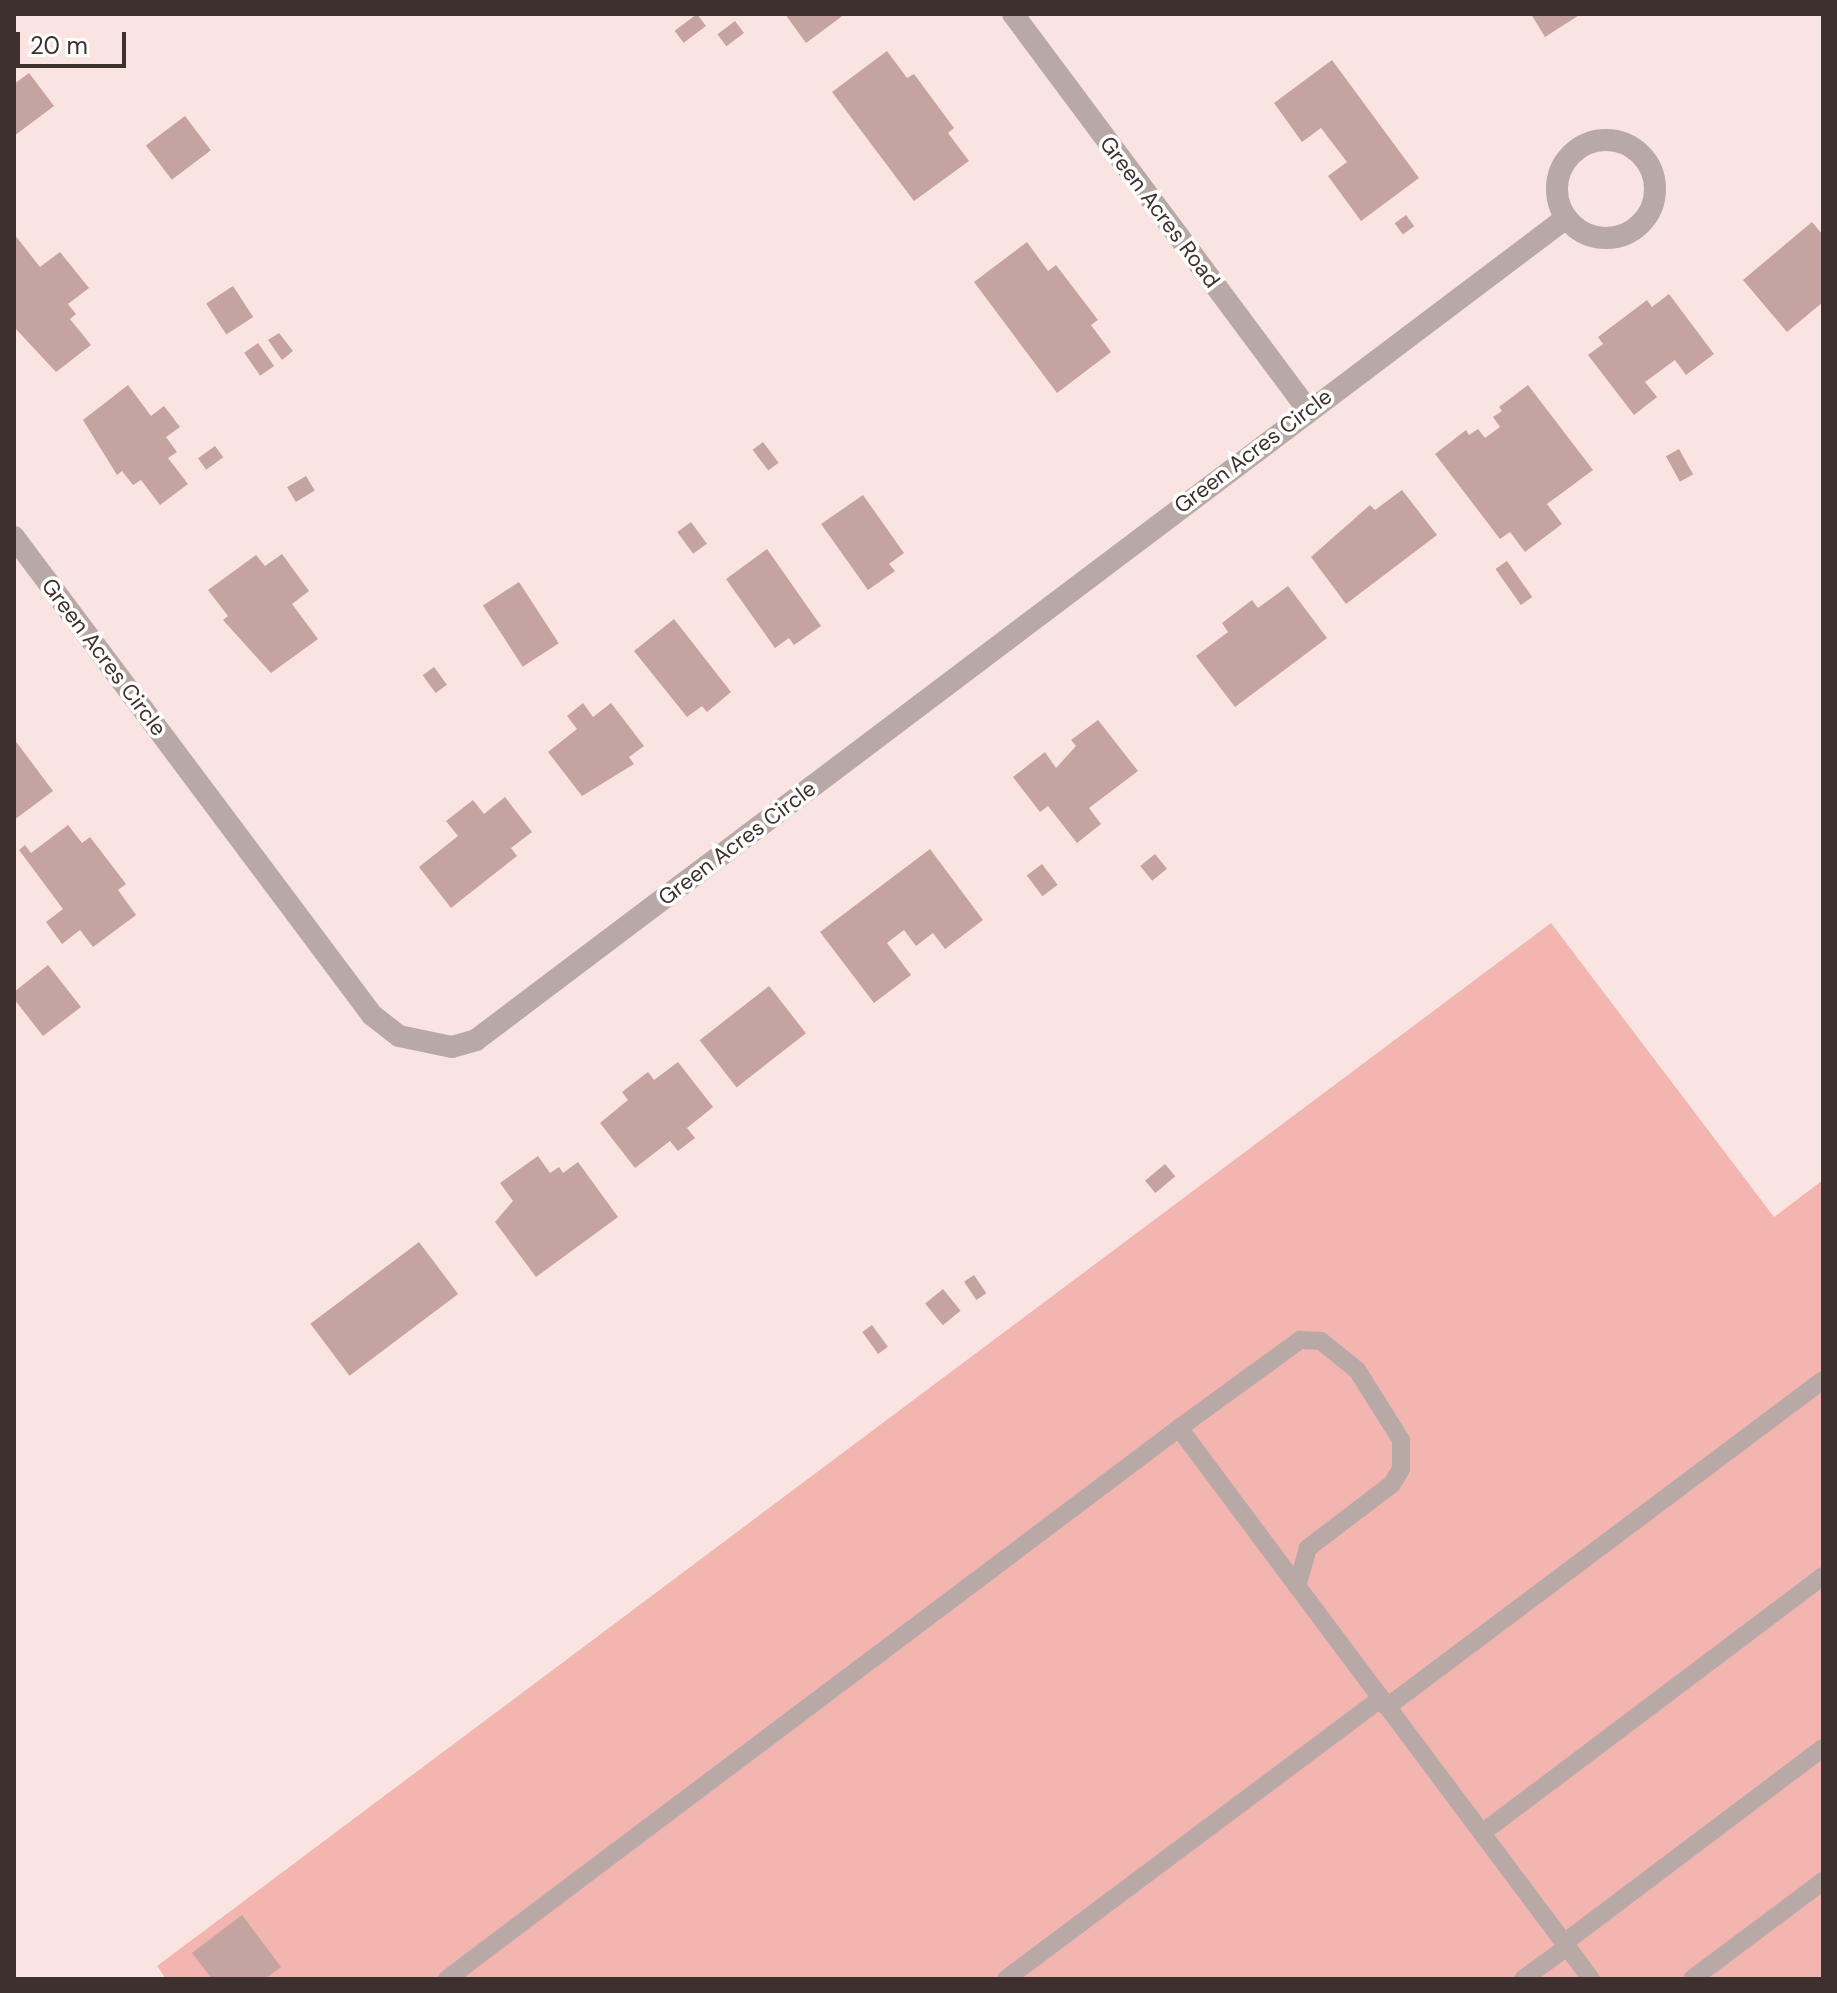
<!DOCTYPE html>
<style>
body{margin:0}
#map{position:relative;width:1837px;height:1993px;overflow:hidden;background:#fae4e2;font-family:"DM Sans",sans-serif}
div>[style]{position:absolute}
.green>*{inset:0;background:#f2b5b0}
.building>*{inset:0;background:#c5a3a0;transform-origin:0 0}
.service>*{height:18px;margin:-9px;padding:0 9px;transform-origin:9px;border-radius:9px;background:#b8a9a7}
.minor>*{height:22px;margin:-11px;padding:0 11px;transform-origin:11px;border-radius:11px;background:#b8a9a7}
.minor>.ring{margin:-11px;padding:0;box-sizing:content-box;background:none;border:22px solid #b8a9a7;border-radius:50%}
span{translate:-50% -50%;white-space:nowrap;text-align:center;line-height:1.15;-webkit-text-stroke:7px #fff;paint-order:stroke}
.street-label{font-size:22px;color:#3e302f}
.frame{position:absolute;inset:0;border:16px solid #3e302f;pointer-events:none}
.scale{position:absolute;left:16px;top:32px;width:110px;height:36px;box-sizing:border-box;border:4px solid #3e302f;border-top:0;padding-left:10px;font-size:24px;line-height:28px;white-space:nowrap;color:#3e302f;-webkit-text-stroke:6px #fff;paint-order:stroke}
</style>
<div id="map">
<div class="green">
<div style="clip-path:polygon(1551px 923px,1774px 1217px,1823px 1180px,1823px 1979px,166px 1979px,157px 1966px)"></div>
</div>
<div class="building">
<div style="left:697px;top:14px;width:15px;height:28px;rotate:53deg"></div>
<div style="clip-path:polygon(785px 14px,845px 14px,806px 43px)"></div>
<div style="clip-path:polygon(1531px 14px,1581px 14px,1545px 37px)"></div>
<div style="left:735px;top:21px;width:15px;height:22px;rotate:53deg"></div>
<div style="clip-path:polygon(887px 51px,907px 78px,914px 74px,954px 128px,948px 133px,969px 161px,914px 201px,832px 92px)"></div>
<div style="clip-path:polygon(1332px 60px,1419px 178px,1361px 221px,1328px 176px,1347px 162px,1321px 128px,1302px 142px,1274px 103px)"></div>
<div style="clip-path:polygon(29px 73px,54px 106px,14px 136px,14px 84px)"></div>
<div style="left:185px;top:116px;width:43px;height:49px;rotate:53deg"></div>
<div style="left:1406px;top:215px;width:14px;height:14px;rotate:54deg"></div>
<div style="clip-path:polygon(1812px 222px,1823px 235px,1823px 302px,1787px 332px,1743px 280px)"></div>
<div style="clip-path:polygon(14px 234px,40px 267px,60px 252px,89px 288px,68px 304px,76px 314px,70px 319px,91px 345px,56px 372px,14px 327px)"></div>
<div style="clip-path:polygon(1027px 242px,1048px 271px,1056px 265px,1098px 320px,1091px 325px,1111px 352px,1057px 393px,974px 282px)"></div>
<div style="left:233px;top:286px;width:37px;height:32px;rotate:57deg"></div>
<div style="clip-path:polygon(1669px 294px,1714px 354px,1686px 375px,1675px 360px,1645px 382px,1657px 397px,1634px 415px,1588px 355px,1603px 344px,1598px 337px,1647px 300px,1652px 307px)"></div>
<div style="clip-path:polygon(279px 333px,293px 351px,282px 360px,268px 340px)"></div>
<div style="left:258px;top:343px;width:28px;height:17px;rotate:55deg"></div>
<div style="clip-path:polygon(128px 385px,151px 416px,164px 406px,180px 427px,166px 437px,177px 452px,168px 458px,188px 484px,160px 505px,141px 480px,133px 485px,122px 471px,117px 475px,83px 420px)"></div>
<div style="clip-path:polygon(1528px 385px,1593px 470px,1547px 504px,1562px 524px,1525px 552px,1510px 532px,1500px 539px,1435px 454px,1466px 430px,1469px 435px,1478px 429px,1485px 438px,1500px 427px,1493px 417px,1502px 411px,1499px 407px)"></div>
<div style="left:763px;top:442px;width:26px;height:13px;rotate:53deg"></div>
<div style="left:215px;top:446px;width:14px;height:21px;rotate:54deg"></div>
<div style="left:1679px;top:449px;width:29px;height:15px;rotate:61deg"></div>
<div style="left:306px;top:476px;width:17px;height:22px;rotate:59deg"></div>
<div style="clip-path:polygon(1402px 490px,1437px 535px,1346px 604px,1311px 557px,1370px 505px,1375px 510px)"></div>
<div style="clip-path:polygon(863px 495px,904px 553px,889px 564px,895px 571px,868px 590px,821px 524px)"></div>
<div style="left:691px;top:522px;width:27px;height:17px;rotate:54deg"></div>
<div style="clip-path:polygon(767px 549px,821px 626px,794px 645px,789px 638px,775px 648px,726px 579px)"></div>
<div style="clip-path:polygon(282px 554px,309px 591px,292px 604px,318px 639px,271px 673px,223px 620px,228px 616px,208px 590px,256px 555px,265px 566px)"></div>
<div style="left:1507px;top:561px;width:44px;height:14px;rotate:55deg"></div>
<div style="left:519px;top:582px;width:73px;height:43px;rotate:57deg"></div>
<div style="clip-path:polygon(1288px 586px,1327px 638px,1235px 707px,1196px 656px,1228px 632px,1222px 623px,1252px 600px,1258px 608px)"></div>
<div style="clip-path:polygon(674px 619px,731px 692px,707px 712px,702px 706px,687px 717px,634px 651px)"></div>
<div style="left:434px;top:667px;width:22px;height:14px;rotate:54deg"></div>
<div style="clip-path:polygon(583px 703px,593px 717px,611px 703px,644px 746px,629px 757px,634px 764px,582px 796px,548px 752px,577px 729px,567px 716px)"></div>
<div style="clip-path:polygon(1098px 720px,1138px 771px,1089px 808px,1101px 824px,1077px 843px,1048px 806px,1040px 812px,1013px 777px,1045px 752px,1056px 768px,1076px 746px,1071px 740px)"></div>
<div style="clip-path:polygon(14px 739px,53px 791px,14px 820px)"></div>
<div style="clip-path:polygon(505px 797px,532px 832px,511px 848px,517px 856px,451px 908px,419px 867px,458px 836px,446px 821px,473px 800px,484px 814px)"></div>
<div style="clip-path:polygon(68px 825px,82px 843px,90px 837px,126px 884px,118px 890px,136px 915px,93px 947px,80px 930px,62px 944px,46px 922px,63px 909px,19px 850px,25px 845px,31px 853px)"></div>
<div style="clip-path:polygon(930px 849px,983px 920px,945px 949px,933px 933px,916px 946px,904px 930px,887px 943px,911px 975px,874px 1003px,820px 932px)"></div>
<div style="left:1155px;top:854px;width:19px;height:19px;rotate:51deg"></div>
<div style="left:1042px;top:864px;width:26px;height:19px;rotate:53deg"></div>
<div style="clip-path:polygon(48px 965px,81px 1007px,43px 1036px,14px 999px,14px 992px)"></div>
<div style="left:769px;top:986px;width:60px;height:88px;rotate:52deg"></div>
<div style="clip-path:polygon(678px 1062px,713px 1107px,687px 1128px,695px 1138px,678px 1151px,670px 1141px,635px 1168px,600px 1123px,628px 1100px,622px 1092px,648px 1072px,654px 1080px)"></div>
<div style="clip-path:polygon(538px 1156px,550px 1173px,559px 1167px,563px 1173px,578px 1162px,618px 1217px,536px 1277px,495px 1222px,513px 1201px,500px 1183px)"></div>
<div style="left:1165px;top:1164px;width:16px;height:26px;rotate:50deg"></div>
<div style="left:419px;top:1242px;width:65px;height:136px;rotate:53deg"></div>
<div style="left:974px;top:1275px;width:22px;height:12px;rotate:56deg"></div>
<div style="left:943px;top:1289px;width:28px;height:23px;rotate:51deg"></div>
<div style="left:872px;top:1325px;width:27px;height:12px;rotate:54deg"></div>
<div style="clip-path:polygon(242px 1915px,281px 1967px,265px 1979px,212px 1979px,192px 1953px)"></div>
</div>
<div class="service">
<div style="left:1179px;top:1428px;width:150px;rotate:-36deg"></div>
<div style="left:1300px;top:1340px;width:21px;rotate:3deg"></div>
<div style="left:1321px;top:1341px;width:46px;rotate:38.9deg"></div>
<div style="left:1357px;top:1370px;width:83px;rotate:57.8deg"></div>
<div style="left:1401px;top:1440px;width:29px;rotate:90deg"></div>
<div style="left:1401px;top:1469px;width:17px;rotate:121deg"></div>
<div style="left:1392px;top:1484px;width:106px;rotate:142.7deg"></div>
<div style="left:1308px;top:1548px;width:40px;rotate:106deg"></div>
<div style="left:1387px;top:1707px;width:545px;rotate:-36.87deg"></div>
<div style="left:1482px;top:1833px;width:427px;rotate:-37deg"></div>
<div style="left:1564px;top:1943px;width:324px;rotate:-37deg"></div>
<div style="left:447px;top:1979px;width:916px;rotate:-36.97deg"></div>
<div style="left:1179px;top:1428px;width:688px;rotate:53.21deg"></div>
<div style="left:1006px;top:1979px;width:469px;rotate:-36.8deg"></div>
<div style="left:1523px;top:1979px;width:54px;rotate:-36deg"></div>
<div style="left:1692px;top:1979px;width:164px;rotate:-36.8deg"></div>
</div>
<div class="minor">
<div style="left:1013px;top:14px;width:494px;rotate:53.3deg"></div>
<div class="ring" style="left:1557px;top:140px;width:76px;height:76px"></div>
<div style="left:14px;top:537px;width:597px;rotate:53.17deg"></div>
<div style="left:372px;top:1015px;width:34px;rotate:38deg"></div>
<div style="left:399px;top:1036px;width:54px;rotate:11.7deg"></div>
<div style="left:452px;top:1047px;width:25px;rotate:-16deg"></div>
<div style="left:476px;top:1040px;width:1365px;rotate:-37.02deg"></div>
</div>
<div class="street-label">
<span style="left:1160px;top:212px;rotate:53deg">Green Acres Road</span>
<span style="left:1253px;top:451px;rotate:-37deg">Green Acres Circle</span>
<span style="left:104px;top:657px;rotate:53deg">Green Acres Circle</span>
<span style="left:737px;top:843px;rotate:-37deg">Green Acres Circle</span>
</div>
<div class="frame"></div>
<div class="scale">20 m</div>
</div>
